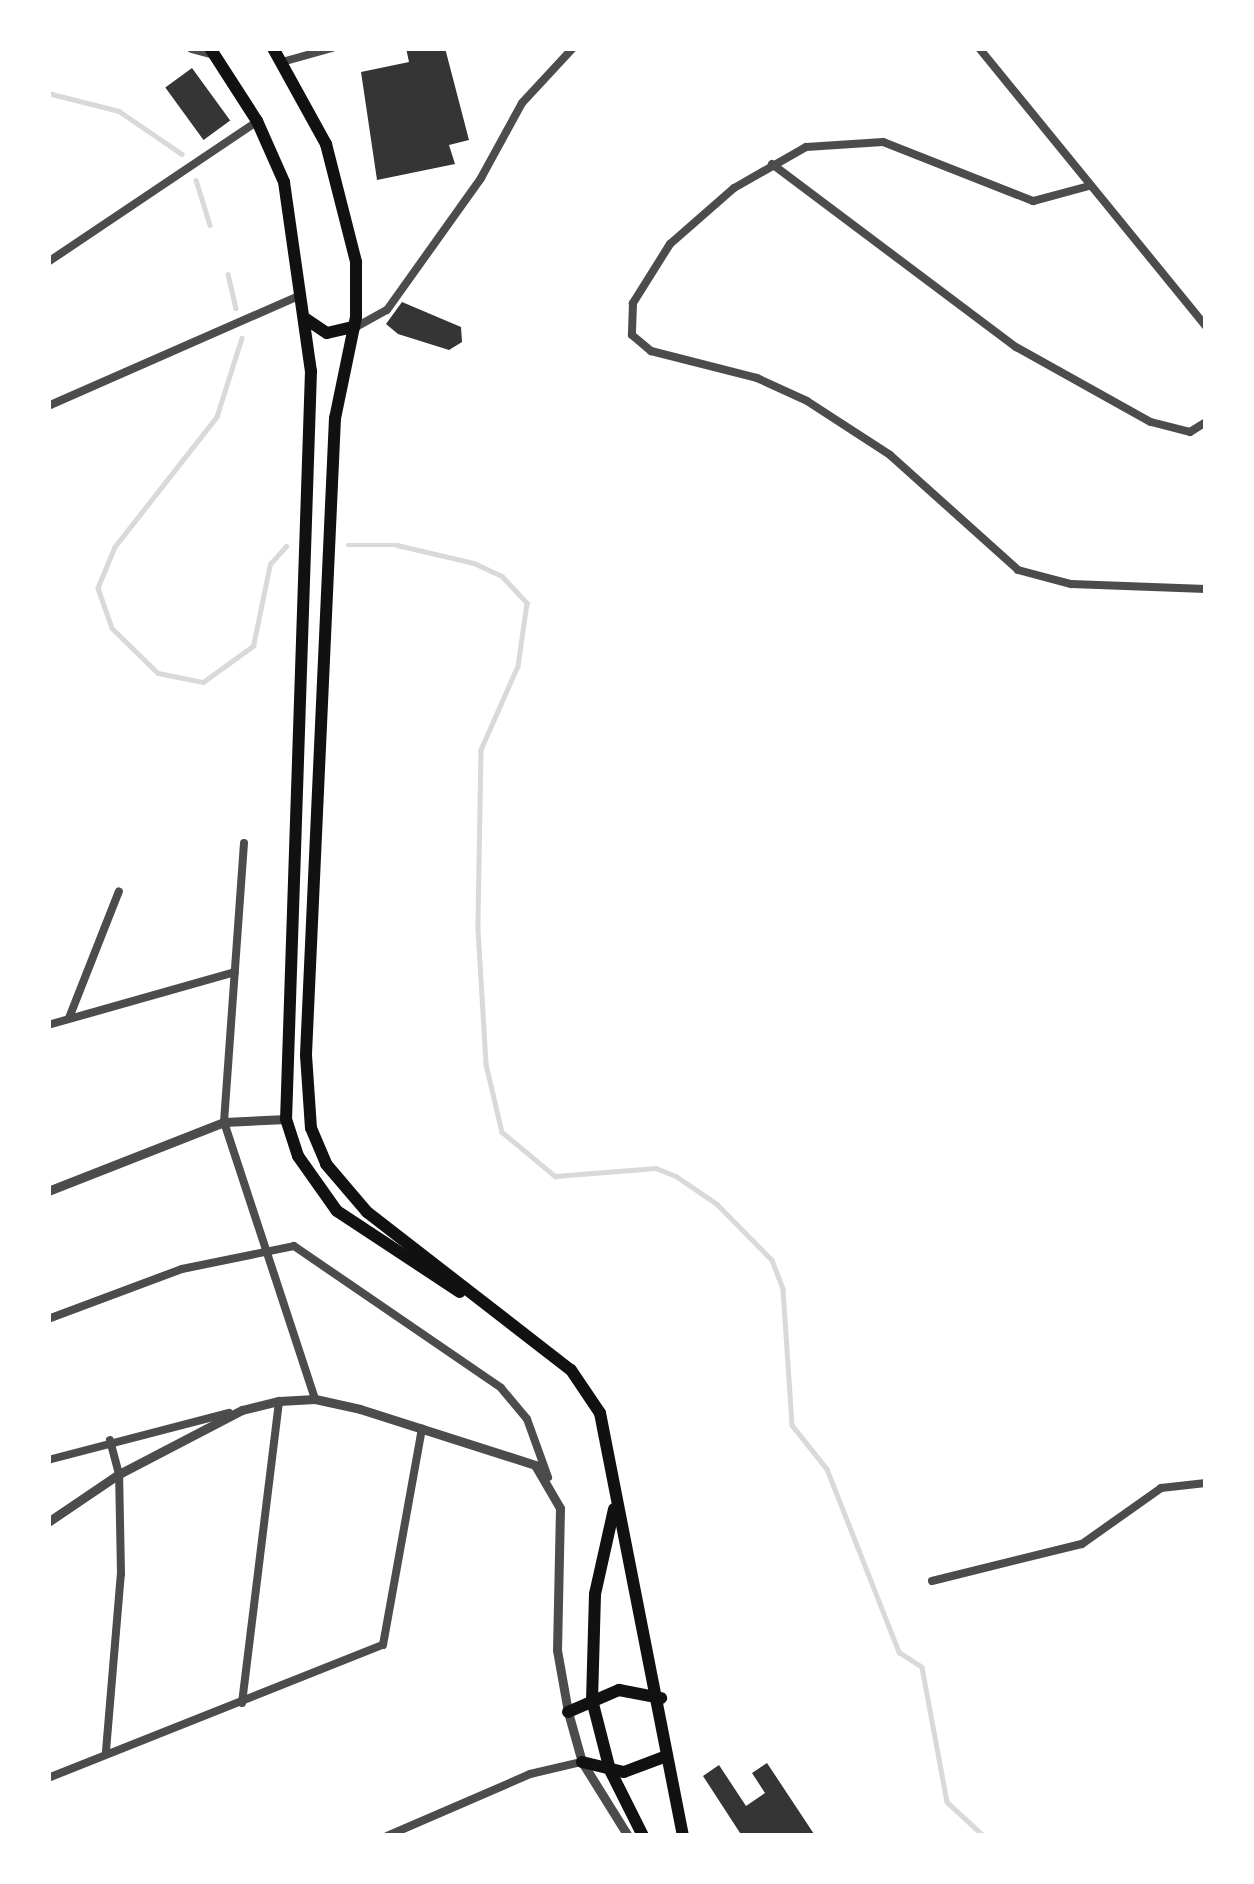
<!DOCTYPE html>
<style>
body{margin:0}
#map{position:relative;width:1254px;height:1884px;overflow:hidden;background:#fff;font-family:Spectral,serif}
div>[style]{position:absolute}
.stream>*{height:4.5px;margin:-2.25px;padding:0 2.25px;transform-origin:2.25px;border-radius:2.25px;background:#d9d9d9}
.building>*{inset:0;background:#353535;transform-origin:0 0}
.minor>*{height:8px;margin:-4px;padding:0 4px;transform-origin:4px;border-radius:4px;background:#4c4c4c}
.tertiary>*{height:9px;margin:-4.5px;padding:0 4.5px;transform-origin:4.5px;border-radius:4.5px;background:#4c4c4c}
.primary>*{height:12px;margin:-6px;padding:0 6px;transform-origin:6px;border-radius:6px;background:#111}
span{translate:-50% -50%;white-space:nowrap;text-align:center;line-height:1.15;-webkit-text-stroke:9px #fff;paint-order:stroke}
.frame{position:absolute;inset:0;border:51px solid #fff;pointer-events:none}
</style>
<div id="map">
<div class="stream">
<div style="left:48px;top:93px;width:73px;rotate:14.2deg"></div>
<div style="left:119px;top:111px;width:76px;rotate:34.3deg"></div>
<div style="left:196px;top:180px;width:47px;rotate:72.7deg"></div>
<div style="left:228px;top:274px;width:35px;rotate:77deg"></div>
<div style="left:242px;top:338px;width:83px;rotate:107.6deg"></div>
<div style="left:217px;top:417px;width:165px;rotate:128.1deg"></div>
<div style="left:115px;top:547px;width:44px;rotate:112.5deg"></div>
<div style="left:98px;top:588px;width:42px;rotate:70.7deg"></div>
<div style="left:112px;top:628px;width:64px;rotate:44.4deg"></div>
<div style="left:158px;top:673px;width:46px;rotate:11.3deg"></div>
<div style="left:203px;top:682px;width:62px;rotate:-35.8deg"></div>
<div style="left:253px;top:646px;width:84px;rotate:-78.3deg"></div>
<div style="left:270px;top:564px;width:24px;rotate:-48deg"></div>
<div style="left:348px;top:545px;width:49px"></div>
<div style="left:397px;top:545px;width:79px;rotate:13.2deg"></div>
<div style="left:474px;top:563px;width:31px;rotate:25deg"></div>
<div style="left:502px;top:576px;width:37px;rotate:47deg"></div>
<div style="left:527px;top:603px;width:64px;rotate:98.1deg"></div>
<div style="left:518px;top:666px;width:92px;rotate:113.8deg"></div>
<div style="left:481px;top:750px;width:179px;rotate:91deg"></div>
<div style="left:478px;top:929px;width:135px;rotate:86.6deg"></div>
<div style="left:486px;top:1064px;width:70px;rotate:76.8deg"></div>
<div style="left:502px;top:1132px;width:69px;rotate:39.7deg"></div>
<div style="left:555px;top:1176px;width:101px;rotate:-4.5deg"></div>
<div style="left:656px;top:1168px;width:22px;rotate:22deg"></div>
<div style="left:676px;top:1176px;width:50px;rotate:34.3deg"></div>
<div style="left:717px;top:1204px;width:78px;rotate:45.5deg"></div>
<div style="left:772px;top:1260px;width:31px;rotate:69deg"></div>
<div style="left:783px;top:1289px;width:136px;rotate:86.2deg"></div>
<div style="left:792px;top:1425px;width:56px;rotate:51.5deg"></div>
<div style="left:827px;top:1469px;width:197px;rotate:68.5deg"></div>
<div style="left:899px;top:1652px;width:27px;rotate:33deg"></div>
<div style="left:922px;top:1667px;width:137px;rotate:79.5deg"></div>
<div style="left:947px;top:1802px;width:50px;rotate:42.6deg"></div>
</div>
<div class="building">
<div style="clip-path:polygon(406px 48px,445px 48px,469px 140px,449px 145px,455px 164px,377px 180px,361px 72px,409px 62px)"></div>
<div style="left:192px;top:68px;width:65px;height:33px;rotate:54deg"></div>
<div style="clip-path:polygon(402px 302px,461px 327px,462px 342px,449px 350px,398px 334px,386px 324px)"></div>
<div style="clip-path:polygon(767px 1763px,814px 1834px,811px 1836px,742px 1836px,703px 1776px,719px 1765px,746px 1806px,765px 1793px,752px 1773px)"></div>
</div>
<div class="minor">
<div style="left:979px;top:48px;width:359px;rotate:50.8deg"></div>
<div style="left:282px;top:62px;width:52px;rotate:-15.6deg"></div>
<div style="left:772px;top:164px;width:305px;rotate:36.9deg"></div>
<div style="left:1016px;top:347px;width:154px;rotate:29.1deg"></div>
<div style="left:1151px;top:422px;width:40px;rotate:14.4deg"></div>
<div style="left:1190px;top:432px;width:19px;rotate:-32deg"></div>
<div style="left:1089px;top:186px;width:58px;rotate:165deg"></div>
<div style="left:1033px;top:201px;width:161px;rotate:-158.5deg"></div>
<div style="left:883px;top:142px;width:77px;rotate:176.3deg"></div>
<div style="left:806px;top:147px;width:83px;rotate:150.3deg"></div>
<div style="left:734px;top:188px;width:85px;rotate:138.8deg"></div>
<div style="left:670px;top:244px;width:70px;rotate:122.1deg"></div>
<div style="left:633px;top:303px;width:32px;rotate:92deg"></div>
<div style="left:632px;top:335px;width:25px;rotate:40deg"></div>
<div style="left:651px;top:351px;width:109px;rotate:14.3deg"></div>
<div style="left:757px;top:378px;width:55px;rotate:24.7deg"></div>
<div style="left:807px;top:401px;width:99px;rotate:33deg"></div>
<div style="left:890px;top:455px;width:172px;rotate:41.9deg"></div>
<div style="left:1018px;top:570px;width:55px;rotate:14.8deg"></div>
<div style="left:1071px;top:584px;width:135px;rotate:2.1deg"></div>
<div style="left:48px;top:262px;width:251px;rotate:-33.9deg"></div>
<div style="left:356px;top:327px;width:35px;rotate:-29deg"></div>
<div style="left:387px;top:310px;width:162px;rotate:-54.5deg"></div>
<div style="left:481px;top:178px;width:85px;rotate:-61.3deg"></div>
<div style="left:522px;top:103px;width:75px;rotate:-47.2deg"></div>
<div style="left:48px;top:406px;width:274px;rotate:-23.7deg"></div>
<div style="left:244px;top:843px;width:280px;rotate:94.1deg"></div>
<div style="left:224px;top:1122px;width:292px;rotate:71.8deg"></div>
<div style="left:69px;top:1018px;width:136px;rotate:-68.5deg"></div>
<div style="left:48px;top:1025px;width:194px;rotate:-15.8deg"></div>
<div style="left:48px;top:1319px;width:143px;rotate:-20.5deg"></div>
<div style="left:182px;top:1269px;width:114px;rotate:-11.6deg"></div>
<div style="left:294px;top:1246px;width:251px;rotate:34.4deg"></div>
<div style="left:501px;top:1388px;width:40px;rotate:50deg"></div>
<div style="left:527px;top:1419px;width:62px;rotate:70.1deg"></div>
<div style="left:48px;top:1460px;width:187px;rotate:-14.6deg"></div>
<div style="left:932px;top:1581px;width:154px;rotate:-13.9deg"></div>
<div style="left:1082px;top:1544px;width:97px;rotate:-35.3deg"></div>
<div style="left:1161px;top:1488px;width:45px;rotate:-6.3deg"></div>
<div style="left:242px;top:1703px;width:304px;rotate:-83deg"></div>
<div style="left:106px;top:1751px;width:178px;rotate:-85.2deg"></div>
<div style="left:121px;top:1574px;width:100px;rotate:-91.1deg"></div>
<div style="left:119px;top:1474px;width:35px;rotate:-105deg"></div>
<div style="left:48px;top:1778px;width:360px;rotate:-21.7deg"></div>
<div style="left:383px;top:1645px;width:220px;rotate:-79.8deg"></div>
<div style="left:387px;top:1836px;width:156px;rotate:-23.4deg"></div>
<div style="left:530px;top:1774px;width:52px;rotate:-13.2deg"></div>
</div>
<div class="tertiary">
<div style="left:191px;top:48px;width:24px;rotate:15deg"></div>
<div style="left:48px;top:1191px;width:189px;rotate:-21.4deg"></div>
<div style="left:224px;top:1122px;width:62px;rotate:-2.8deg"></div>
<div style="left:48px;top:1522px;width:86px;rotate:-34.1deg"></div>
<div style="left:119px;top:1474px;width:139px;rotate:-27.5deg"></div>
<div style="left:242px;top:1410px;width:38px;rotate:-14deg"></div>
<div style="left:279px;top:1401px;width:36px;rotate:-3deg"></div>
<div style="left:315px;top:1399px;width:46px;rotate:12.5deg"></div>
<div style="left:360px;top:1409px;width:184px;rotate:17.7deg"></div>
<div style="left:535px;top:1465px;width:50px;rotate:59.8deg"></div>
<div style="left:560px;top:1508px;width:142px;rotate:91.2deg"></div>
<div style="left:557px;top:1650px;width:63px;rotate:79.9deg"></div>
<div style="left:568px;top:1712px;width:52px;rotate:74.4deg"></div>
<div style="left:582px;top:1762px;width:87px;rotate:58.1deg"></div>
</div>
<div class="primary">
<div style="left:210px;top:48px;width:87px;rotate:57.2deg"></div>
<div style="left:257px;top:121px;width:67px;rotate:66.1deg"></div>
<div style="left:284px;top:182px;width:191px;rotate:81.9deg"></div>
<div style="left:311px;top:371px;width:748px;rotate:91.91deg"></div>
<div style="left:286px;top:1119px;width:39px;rotate:72deg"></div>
<div style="left:298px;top:1156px;width:67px;rotate:54.7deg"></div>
<div style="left:337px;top:1211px;width:147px;rotate:33.4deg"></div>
<div style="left:273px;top:48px;width:110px;rotate:61.1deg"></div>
<div style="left:326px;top:144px;width:122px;rotate:75.7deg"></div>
<div style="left:356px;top:262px;width:55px;rotate:90deg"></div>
<div style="left:356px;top:317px;width:103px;rotate:101.7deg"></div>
<div style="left:335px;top:418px;width:638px;rotate:92.61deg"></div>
<div style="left:306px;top:1055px;width:73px;rotate:86.1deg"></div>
<div style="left:311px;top:1128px;width:39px;rotate:67deg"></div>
<div style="left:326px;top:1164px;width:63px;rotate:49.5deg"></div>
<div style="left:367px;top:1212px;width:258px;rotate:37.8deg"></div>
<div style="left:571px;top:1370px;width:52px;rotate:56deg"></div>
<div style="left:600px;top:1413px;width:431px;rotate:78.9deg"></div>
<div style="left:306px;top:319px;width:25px;rotate:34deg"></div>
<div style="left:327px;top:333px;width:28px;rotate:-13deg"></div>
<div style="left:614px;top:1509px;width:87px;rotate:102.6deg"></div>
<div style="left:595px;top:1594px;width:106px;rotate:91.6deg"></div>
<div style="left:592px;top:1700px;width:72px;rotate:75.6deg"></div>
<div style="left:610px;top:1770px;width:74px;rotate:63.4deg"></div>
<div style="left:568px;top:1712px;width:56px;rotate:-23.3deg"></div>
<div style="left:619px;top:1690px;width:43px;rotate:10.8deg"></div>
<div style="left:582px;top:1762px;width:43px;rotate:13.4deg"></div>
<div style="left:624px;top:1772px;width:43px;rotate:-20.6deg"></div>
</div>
<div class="frame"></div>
</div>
